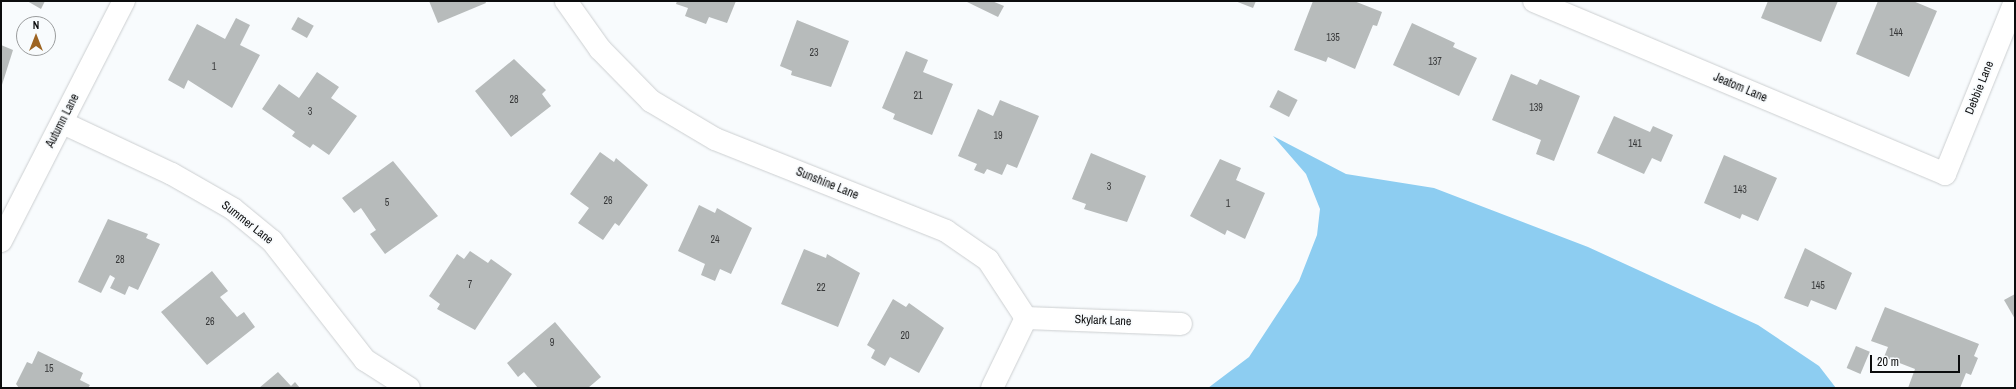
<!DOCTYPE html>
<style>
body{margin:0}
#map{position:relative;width:2016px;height:389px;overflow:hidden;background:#f8fbfd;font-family:"Archivo Narrow",sans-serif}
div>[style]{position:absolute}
.forest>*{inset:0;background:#8dcdf1}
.building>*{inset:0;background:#b7bbbb;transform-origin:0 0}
.roads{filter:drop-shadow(0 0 1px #cccfd1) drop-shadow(0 0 1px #cccfd1)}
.minor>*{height:22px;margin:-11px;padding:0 11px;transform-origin:11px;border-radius:11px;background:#fff}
span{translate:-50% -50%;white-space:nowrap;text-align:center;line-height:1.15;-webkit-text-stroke:3.5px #f8fbfd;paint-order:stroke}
.number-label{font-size:10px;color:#373839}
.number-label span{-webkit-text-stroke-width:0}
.street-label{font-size:12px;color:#0c0d0e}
.frame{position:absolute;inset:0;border:2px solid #0c0d0e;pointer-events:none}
.north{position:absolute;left:16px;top:16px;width:40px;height:40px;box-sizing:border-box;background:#f8fbfd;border:1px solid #9a9c9d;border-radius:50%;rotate:0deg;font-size:11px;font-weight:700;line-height:16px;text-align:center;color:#0c0d0e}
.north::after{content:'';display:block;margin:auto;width:14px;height:18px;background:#9d6422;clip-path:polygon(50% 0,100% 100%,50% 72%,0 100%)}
.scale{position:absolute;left:1870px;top:355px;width:90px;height:18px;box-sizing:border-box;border:2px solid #0c0d0e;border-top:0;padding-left:5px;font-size:12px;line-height:14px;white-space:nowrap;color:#0c0d0e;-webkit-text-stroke:3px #f8fbfd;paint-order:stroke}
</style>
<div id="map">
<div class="forest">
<div style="clip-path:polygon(1273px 136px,1346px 174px,1434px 188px,1588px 247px,1758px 325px,1819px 366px,1836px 388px,1208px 388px,1249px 357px,1299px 281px,1317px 235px,1320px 209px,1306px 174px)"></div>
</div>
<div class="building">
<div style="clip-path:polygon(27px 1px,45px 1px,41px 9px)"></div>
<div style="clip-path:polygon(429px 1px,485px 1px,486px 3px,438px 23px)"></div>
<div style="clip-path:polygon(677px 1px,736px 1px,727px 23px,709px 17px,706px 24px,685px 16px,688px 8px,676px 4px)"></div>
<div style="clip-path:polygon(965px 1px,992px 1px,1004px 6px,998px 17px)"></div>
<div style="clip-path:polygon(1235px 1px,1256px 1px,1253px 8px)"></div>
<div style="clip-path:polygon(1313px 1px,1354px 1px,1382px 12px,1377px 26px,1373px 25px,1355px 69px,1328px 57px,1326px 62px,1294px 50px)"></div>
<div style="clip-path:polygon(1768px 1px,1838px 1px,1821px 42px,1761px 18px)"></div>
<div style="clip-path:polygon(1878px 1px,1913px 1px,1937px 11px,1909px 77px,1856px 54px)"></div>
<div style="left:298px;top:17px;width:18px;height:14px;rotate:29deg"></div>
<div style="clip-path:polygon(236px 18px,250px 25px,240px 45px,260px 55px,232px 108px,188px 80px,184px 89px,168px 80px,197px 24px,225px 39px)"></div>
<div style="clip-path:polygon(797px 20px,849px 41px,831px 87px,791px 75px,792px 71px,780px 66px)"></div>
<div style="clip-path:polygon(1412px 23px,1455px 43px,1453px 47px,1477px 58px,1459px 96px,1393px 65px)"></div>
<div style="clip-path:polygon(1px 45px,13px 50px,1px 88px)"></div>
<div style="clip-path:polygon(906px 51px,928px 60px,923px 72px,953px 84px,932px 135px,893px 119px,895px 114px,882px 108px)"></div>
<div style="clip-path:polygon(514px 59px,546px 90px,542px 94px,551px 106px,511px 137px,475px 91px)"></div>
<div style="clip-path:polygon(317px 72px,339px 87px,331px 98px,357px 116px,329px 155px,313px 144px,310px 148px,292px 136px,295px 132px,262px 109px,279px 84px,299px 98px)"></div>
<div style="clip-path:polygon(1511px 74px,1537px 85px,1540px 79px,1580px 96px,1554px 161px,1536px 154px,1541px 140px,1492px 120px)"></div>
<div style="left:1278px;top:90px;width:22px;height:19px;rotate:27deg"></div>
<div style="clip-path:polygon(1000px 100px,1039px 116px,1017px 168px,1007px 164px,1002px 175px,987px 169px,984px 174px,974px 170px,977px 164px,958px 156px,978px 109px,993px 116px)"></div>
<div style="clip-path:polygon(1614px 116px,1650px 132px,1653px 126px,1673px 135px,1661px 162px,1652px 158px,1644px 174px,1597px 153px)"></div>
<div style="clip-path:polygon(600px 152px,614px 162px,616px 158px,648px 185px,619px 226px,615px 223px,603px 240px,578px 223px,589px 208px,570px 194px)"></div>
<div style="clip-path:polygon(1091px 153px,1146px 176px,1127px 222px,1084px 209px,1086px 204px,1072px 199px)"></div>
<div style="clip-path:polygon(1724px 155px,1777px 178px,1758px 221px,1742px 214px,1740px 219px,1704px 203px)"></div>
<div style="clip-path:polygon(1220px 159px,1241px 168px,1236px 180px,1265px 193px,1245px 239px,1227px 230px,1225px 235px,1190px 216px)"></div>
<div style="clip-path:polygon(393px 161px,438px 216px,385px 254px,370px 234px,376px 230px,361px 208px,354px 213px,342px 198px)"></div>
<div style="clip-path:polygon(699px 205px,715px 213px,717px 208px,752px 228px,731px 274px,720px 269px,715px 281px,701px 275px,705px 264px,678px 251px)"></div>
<div style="clip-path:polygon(108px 219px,148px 234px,146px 238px,160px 244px,138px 290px,129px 286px,125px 295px,110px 288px,115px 278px,110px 275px,101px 293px,78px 282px)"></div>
<div style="clip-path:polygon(1805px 248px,1852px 273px,1836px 310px,1811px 300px,1808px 307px,1784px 298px)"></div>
<div style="clip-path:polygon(804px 249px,826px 258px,827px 254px,860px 273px,838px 327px,781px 304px)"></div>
<div style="clip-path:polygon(470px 251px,488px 263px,491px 259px,512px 274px,475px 330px,437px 309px,440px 304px,429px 296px,457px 254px,464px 259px)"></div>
<div style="clip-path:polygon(212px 271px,228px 291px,220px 297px,237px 317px,244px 312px,255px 327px,207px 365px,161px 312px)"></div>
<div style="clip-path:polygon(2015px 294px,2015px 319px,2004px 300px)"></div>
<div style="clip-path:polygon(893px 299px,906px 307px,909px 303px,944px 328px,919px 373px,890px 357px,885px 366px,871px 358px,875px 350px,867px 345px)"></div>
<div style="clip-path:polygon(1885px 307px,1979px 344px,1974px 356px,1978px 358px,1971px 375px,1966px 373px,1960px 388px,1908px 388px,1915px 369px,1884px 357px,1888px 347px,1871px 341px)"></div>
<div style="clip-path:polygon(555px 322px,601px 377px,588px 388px,538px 388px,524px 372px,518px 377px,507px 363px)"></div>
<div style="left:1856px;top:346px;width:15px;height:24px;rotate:23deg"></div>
<div style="clip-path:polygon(38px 351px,83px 373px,80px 380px,90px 385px,88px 388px,19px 388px,16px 384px,27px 362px,32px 364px)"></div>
<div style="clip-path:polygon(278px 372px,291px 386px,295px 382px,300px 388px,259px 388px)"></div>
</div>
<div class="roads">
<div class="minor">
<div style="left:566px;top:1px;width:59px;rotate:54.7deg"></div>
<div style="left:600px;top:49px;width:73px;rotate:45.6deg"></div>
<div style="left:651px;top:101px;width:74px;rotate:30.7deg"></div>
<div style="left:715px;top:139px;width:249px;rotate:21.7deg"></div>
<div style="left:946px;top:231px;width:51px;rotate:34.6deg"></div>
<div style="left:988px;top:260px;width:69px;rotate:56.8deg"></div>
<div style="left:1534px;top:1px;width:446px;rotate:22.8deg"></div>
<div style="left:1945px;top:174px;width:186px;rotate:-67.9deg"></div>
<div style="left:63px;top:123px;width:120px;rotate:25.1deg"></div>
<div style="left:172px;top:174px;width:70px;rotate:29.8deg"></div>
<div style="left:233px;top:209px;width:50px;rotate:39.4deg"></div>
<div style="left:272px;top:241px;width:151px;rotate:52deg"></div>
<div style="left:365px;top:360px;width:52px;rotate:32.5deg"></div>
<div style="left:1px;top:241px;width:270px;rotate:-62.9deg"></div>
<div style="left:1026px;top:318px;width:155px;rotate:2.2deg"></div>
<div style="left:992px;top:388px;width:78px;rotate:-64.1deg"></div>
</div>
</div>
<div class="number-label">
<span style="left:1896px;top:33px">144</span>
<span style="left:1333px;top:38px">135</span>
<span style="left:814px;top:53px">23</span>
<span style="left:1435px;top:62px">137</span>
<span style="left:214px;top:67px">1</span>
<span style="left:918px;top:96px">21</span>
<span style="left:514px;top:100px">28</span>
<span style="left:1536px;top:108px">139</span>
<span style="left:310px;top:112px">3</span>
<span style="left:998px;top:136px">19</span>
<span style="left:1635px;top:144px">141</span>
<span style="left:1109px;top:187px">3</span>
<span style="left:1740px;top:190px">143</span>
<span style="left:608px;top:201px">26</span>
<span style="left:387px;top:203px">5</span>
<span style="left:1228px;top:204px">1</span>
<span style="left:715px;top:240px">24</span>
<span style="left:120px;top:260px">28</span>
<span style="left:470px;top:285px">7</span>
<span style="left:1818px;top:286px">145</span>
<span style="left:821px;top:288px">22</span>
<span style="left:210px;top:322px">26</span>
<span style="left:905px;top:336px">20</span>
<span style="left:552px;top:343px">9</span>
<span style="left:49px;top:369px">15</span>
</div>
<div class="street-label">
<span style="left:1740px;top:88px;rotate:23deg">Jeatom Lane</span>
<span style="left:1980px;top:88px;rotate:-68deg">Debbie Lane</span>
<span style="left:63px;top:121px;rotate:-63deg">Autumn Lane</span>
<span style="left:827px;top:184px;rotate:22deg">Sunshine Lane</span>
<span style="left:247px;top:223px;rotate:38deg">Summer Lane</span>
<span style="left:1103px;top:321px;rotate:2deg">Skylark Lane</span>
</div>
<div class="frame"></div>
<div class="north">N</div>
<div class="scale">20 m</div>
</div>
